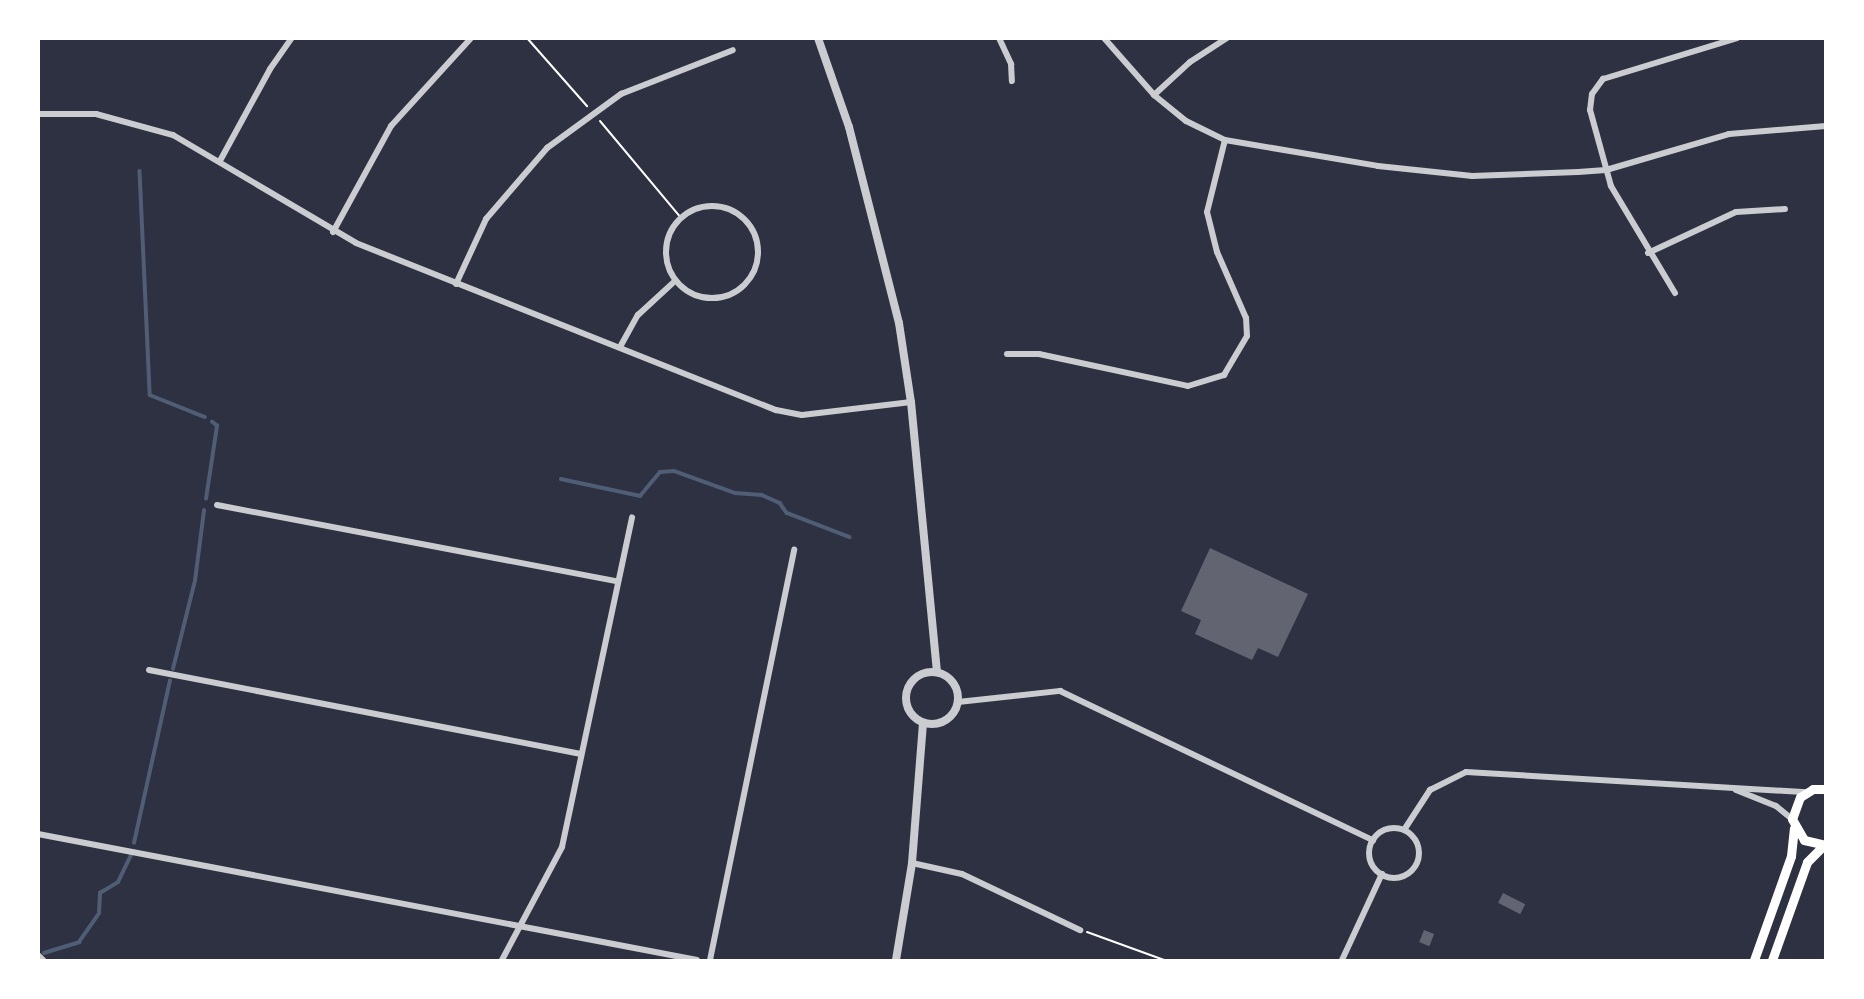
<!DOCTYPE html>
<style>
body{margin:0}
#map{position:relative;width:1864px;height:999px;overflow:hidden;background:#2d3142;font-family:Roboto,sans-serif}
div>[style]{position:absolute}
.stream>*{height:3.5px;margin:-1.75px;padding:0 1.75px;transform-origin:1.75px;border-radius:1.75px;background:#4f5d75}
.building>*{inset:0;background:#626471;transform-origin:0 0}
.path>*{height:2px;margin:-1px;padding:0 1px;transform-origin:1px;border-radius:1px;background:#fff}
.minor>*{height:6px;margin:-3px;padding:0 3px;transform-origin:3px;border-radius:3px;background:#caccd0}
.minor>.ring{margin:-3px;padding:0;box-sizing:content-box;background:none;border:6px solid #caccd0;border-radius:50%}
.tertiary>*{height:8px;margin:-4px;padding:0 4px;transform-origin:4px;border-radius:4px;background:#caccd0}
.tertiary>.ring{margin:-4px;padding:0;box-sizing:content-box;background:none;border:8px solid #caccd0;border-radius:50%}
.secondary>*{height:9px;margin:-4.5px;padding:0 4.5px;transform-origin:4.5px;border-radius:4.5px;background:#fff}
span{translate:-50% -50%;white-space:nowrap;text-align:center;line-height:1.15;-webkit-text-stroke:5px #fff;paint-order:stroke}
.frame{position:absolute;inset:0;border:40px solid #fff;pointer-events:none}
</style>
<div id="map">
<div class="stream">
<div style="left:140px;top:171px;width:224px;rotate:87.4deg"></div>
<div style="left:150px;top:395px;width:59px;rotate:21.8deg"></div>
<div style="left:561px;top:479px;width:81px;rotate:12.1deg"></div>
<div style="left:640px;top:496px;width:31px;rotate:-50deg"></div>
<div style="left:660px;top:472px;width:14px;rotate:-4deg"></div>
<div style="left:674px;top:471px;width:65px;rotate:19.8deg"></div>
<div style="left:735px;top:493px;width:27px;rotate:4deg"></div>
<div style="left:762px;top:495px;width:20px;rotate:24deg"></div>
<div style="left:780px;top:503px;width:12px;rotate:55deg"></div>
<div style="left:787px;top:513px;width:67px;rotate:20.9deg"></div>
<div style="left:206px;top:499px;width:74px;rotate:-81.4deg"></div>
<div style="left:217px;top:426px;width:6px;rotate:-141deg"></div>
<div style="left:173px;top:669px;width:91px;rotate:-76deg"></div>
<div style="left:195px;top:581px;width:71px;rotate:-82.7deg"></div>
<div style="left:134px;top:843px;width:166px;rotate:-77.5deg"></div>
<div style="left:44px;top:953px;width:37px;rotate:-17deg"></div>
<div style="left:79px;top:942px;width:35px;rotate:-55deg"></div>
<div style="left:99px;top:913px;width:20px;rotate:-87deg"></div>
<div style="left:100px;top:893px;width:21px;rotate:-31deg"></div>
<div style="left:118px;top:882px;width:30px;rotate:-64deg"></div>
</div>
<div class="building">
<div style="clip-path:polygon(1210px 548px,1308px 594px,1278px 657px,1258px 648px,1252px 660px,1195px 634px,1201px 620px,1181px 611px)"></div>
<div style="left:1503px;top:893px;width:25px;height:11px;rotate:27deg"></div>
<div style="left:1424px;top:930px;width:11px;height:13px;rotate:22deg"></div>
</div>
<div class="path">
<div style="left:527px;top:38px;width:91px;rotate:48.6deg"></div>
<div style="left:600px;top:121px;width:126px;rotate:50.1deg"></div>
<div style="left:1087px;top:932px;width:82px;rotate:20deg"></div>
</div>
<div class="minor">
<div style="left:999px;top:38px;width:29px;rotate:65deg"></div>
<div style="left:1011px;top:64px;width:17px;rotate:87deg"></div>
<div style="left:1104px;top:38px;width:76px;rotate:48.7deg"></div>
<div style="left:1154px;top:95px;width:41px;rotate:39.1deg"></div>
<div style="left:1186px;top:121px;width:43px;rotate:26deg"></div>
<div style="left:1225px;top:140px;width:155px;rotate:9.6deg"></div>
<div style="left:1378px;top:166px;width:95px;rotate:6.1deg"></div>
<div style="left:1472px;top:176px;width:106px;rotate:-2.2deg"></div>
<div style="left:1578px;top:172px;width:28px;rotate:-4deg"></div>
<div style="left:1606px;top:170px;width:128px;rotate:-16.3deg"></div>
<div style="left:1729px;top:134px;width:97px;rotate:-4.7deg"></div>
<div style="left:1154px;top:95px;width:49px;rotate:-42.5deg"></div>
<div style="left:1190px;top:62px;width:44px;rotate:-33deg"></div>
<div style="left:38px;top:114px;width:58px"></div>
<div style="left:96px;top:114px;width:80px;rotate:15.3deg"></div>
<div style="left:173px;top:135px;width:212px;rotate:30.5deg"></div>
<div style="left:356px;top:243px;width:452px;rotate:21.7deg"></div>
<div style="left:776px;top:410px;width:26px;rotate:11deg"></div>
<div style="left:802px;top:415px;width:110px;rotate:-6.8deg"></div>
<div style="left:221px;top:159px;width:102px;rotate:-61.4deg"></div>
<div style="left:270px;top:69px;width:38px;rotate:-55deg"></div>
<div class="ring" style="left:666px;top:206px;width:86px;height:86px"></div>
<div style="left:333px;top:232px;width:121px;rotate:-61.3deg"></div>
<div style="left:391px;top:126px;width:119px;rotate:-47.7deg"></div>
<div style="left:1648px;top:253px;width:97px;rotate:-25deg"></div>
<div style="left:1736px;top:212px;width:49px;rotate:-3.5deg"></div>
<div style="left:456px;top:284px;width:72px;rotate:-65.2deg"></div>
<div style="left:486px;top:219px;width:94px;rotate:-49.3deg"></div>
<div style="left:547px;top:148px;width:92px;rotate:-36.1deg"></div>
<div style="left:621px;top:94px;width:120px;rotate:-21.4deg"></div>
<div style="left:1675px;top:293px;width:125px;rotate:-120.9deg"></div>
<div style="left:1611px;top:186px;width:79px;rotate:-105.4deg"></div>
<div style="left:1590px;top:110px;width:16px;rotate:-83deg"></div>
<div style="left:1592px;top:94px;width:19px;rotate:-54deg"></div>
<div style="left:1603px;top:79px;width:140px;rotate:-17deg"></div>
<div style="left:620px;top:347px;width:37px;rotate:-61deg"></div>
<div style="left:638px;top:315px;width:50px;rotate:-42.6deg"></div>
<div style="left:1007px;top:354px;width:32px"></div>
<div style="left:1039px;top:354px;width:152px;rotate:12.1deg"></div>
<div style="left:1188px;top:386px;width:38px;rotate:-17deg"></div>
<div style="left:1224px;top:375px;width:45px;rotate:-59.5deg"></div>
<div style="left:1247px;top:336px;width:18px;rotate:-93deg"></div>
<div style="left:1246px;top:318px;width:72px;rotate:-113.7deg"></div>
<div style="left:1217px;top:252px;width:41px;rotate:-104deg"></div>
<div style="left:1207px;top:212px;width:74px;rotate:-76deg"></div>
<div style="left:217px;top:505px;width:405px;rotate:10.8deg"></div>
<div style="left:149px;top:670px;width:440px;rotate:11deg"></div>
<div style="left:958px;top:702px;width:103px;rotate:-6.2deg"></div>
<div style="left:1060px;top:691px;width:347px;rotate:25.5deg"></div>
<div style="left:1736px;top:790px;width:43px;rotate:21.8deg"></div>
<div style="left:1776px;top:806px;width:21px;rotate:39deg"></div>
<div class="ring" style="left:1369px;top:828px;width:44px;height:44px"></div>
<div style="left:1404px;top:830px;width:48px;rotate:-57deg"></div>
<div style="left:1430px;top:790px;width:40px;rotate:-26.6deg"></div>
<div style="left:1466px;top:772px;width:341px;rotate:3.4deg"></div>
<div style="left:38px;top:834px;width:671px;rotate:10.82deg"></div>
<div style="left:912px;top:863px;width:51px;rotate:12.4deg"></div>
<div style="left:962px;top:874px;width:131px;rotate:25.4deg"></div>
<div style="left:38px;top:955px;width:7px;rotate:45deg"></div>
<div style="left:502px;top:960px;width:128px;rotate:-62deg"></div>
<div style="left:562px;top:847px;width:337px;rotate:-78deg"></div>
<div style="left:710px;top:960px;width:419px;rotate:-78.4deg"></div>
<div style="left:1342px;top:960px;width:95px;rotate:-65.1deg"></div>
</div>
<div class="tertiary">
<div style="left:818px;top:38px;width:94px;rotate:70.8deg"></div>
<div style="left:849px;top:127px;width:202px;rotate:75.7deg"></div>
<div style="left:899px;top:323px;width:80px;rotate:81.4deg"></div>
<div style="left:911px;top:402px;width:271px;rotate:84.5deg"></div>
<div class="ring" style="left:906px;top:672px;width:44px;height:44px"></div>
<div style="left:896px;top:960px;width:98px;rotate:-80.6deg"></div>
<div style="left:912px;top:863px;width:140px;rotate:-85.5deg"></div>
</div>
<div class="secondary">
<div style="left:1826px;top:789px;width:13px;rotate:180deg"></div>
<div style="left:1813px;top:789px;width:15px;rotate:148deg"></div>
<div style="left:1800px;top:797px;width:23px;rotate:110deg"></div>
<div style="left:1792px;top:819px;width:24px;rotate:60deg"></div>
<div style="left:1804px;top:840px;width:23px;rotate:13deg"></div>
<div style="left:1754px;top:960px;width:110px;rotate:-70.4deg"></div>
<div style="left:1791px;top:856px;width:28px;rotate:-84deg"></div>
<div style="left:1772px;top:960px;width:104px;rotate:-70.3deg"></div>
<div style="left:1807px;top:862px;width:24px;rotate:-45deg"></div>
</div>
<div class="frame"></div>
</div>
